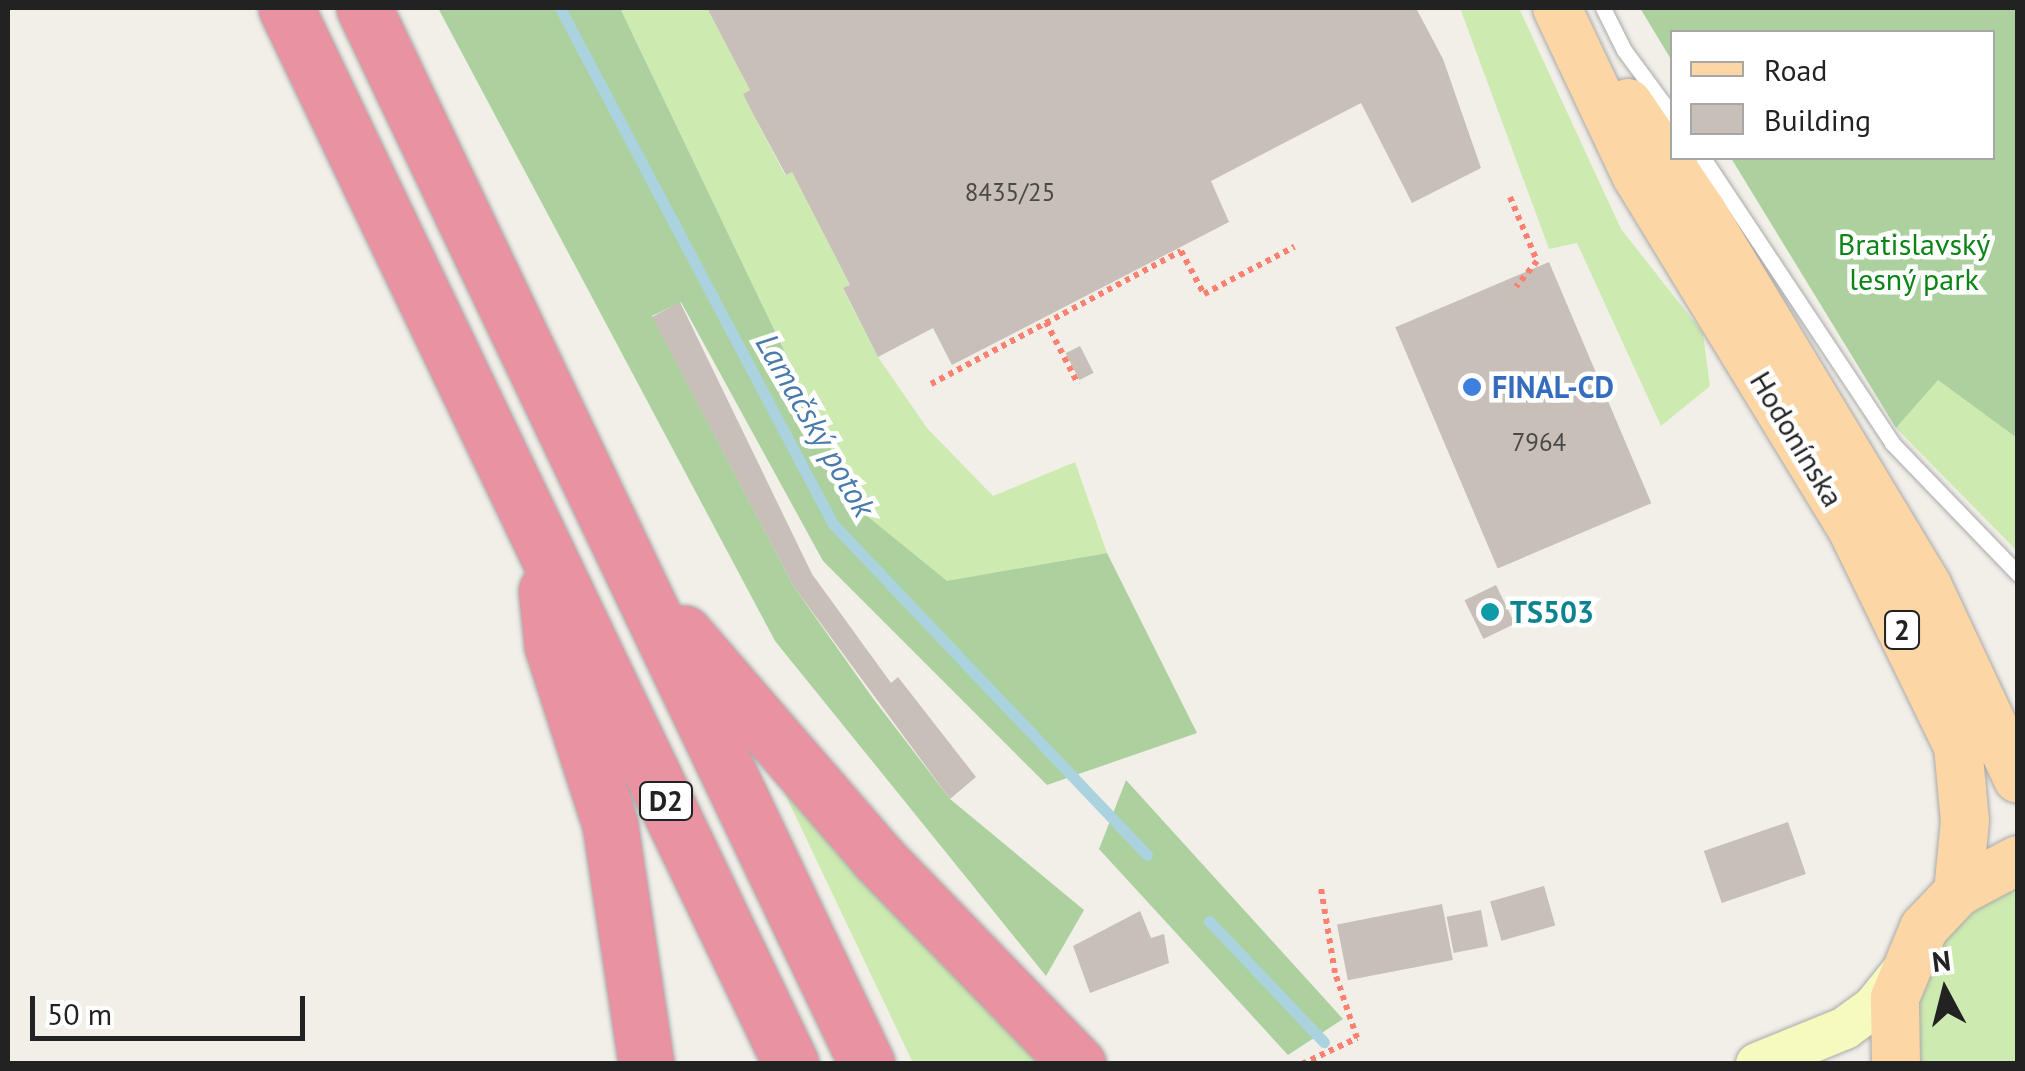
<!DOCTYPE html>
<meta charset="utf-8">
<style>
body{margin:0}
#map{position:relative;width:2025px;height:1071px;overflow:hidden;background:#f2efe9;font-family:"PT Sans",sans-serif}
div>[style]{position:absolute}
.grass>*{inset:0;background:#cdebb0}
.forest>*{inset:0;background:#add19e}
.stream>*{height:11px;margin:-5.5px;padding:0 5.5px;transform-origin:5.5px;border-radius:5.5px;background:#aad3df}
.building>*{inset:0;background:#c7bfb8;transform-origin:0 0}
.path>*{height:6px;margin-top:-3px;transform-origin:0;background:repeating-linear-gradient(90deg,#fa8072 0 5px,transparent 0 10px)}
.roads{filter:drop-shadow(0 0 2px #a9a9a9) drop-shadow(0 0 2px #a9a9a9)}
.service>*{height:15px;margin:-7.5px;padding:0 7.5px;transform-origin:7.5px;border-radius:7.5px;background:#fff}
.secondary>*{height:42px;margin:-21px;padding:0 21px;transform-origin:21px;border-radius:21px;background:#f7fabf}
.primary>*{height:48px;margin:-24px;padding:0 24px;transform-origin:24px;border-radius:24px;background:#fcd6a4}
.motorway>*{height:55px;margin:-27.5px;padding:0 27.5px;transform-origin:27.5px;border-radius:27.5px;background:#e892a2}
.dots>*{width:28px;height:28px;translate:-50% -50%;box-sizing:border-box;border:5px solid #fff;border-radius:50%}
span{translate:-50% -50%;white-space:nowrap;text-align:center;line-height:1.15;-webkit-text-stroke:9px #fff;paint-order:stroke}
.number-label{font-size:25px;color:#4b4948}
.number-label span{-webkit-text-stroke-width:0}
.shield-label span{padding:2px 8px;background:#fff;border:2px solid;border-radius:8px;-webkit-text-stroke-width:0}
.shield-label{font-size:28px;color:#222;font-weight:700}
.park-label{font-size:30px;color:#0c8416}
.shop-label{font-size:30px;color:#366cbe;font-weight:700}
.left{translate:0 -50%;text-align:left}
.street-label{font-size:30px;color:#222}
.culture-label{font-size:30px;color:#0d838f;font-weight:700}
.water-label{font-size:32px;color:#4a7aab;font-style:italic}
.frame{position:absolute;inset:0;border:10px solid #222;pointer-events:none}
.legend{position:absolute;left:1670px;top:30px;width:325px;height:130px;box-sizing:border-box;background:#fff;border:2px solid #a7a7a7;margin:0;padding:12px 18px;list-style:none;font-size:30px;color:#222}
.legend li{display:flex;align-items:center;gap:20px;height:50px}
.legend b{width:50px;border:2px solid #a7a7a7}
.north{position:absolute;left:1895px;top:941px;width:100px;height:100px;-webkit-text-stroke:8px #fff;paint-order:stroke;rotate:353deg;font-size:28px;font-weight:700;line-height:40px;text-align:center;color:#222}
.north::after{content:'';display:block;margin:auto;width:35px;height:45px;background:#222;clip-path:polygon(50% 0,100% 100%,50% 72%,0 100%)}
.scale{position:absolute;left:30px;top:996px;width:275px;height:45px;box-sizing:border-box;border:5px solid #222;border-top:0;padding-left:12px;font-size:30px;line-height:35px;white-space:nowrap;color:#222;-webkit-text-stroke:8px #fff;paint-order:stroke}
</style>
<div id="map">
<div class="grass">
<div style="clip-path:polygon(620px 8px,707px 8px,750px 90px,743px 94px,751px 110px,785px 175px,792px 172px,850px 285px,843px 289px,878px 357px,927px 428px,993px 496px,1075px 462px,1107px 553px,947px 582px,861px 511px)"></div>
<div style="clip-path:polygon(1460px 8px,1519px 8px,1621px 229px,1703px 333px,1710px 386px,1661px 426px,1577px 243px,1549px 249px)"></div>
<div style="clip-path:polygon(1938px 379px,2017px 438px,2017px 551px,1896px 428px)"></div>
<div style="clip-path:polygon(803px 784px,1047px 1063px,913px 1063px,785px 794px)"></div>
<div style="clip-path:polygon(2017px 889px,2017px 1063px,1910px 1064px,1909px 1011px,1939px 944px,1985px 902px)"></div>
</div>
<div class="forest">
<div style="clip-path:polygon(438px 8px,620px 8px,861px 511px,947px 581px,1107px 553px,1197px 733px,1047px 785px,823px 561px,681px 302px,652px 316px,794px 587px,872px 697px,950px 799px,1084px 910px,1046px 976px,775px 641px)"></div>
<div style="clip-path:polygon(1640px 8px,2017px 8px,2017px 438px,1938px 380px,1896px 428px,1731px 158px,1992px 158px,1992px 32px,1672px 32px,1672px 61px)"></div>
<div style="clip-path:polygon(1126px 780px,1343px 1019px,1288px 1055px,1099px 849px)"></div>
</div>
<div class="stream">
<div style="left:560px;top:8px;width:584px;rotate:62.12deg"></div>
<div style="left:833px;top:524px;width:456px;rotate:46.5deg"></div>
<div style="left:1209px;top:921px;width:167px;rotate:46.5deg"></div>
</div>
<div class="building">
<div style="clip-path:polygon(707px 8px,1416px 8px,1443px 59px,1481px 168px,1412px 203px,1361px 103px,1211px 181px,1229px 222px,952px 365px,933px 328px,878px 357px,843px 288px,850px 285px,792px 172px,786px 175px,751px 110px,743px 94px,750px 90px)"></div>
<div style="left:1549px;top:262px;width:262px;height:167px;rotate:67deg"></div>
<div style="clip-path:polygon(680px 302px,812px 574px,891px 683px,898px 677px,976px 777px,950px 799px,794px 587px,652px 317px)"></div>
<div style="left:1080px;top:346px;width:30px;height:16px;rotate:63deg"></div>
<div style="left:1496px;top:585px;width:43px;height:35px;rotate:64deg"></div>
<div style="left:1788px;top:822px;width:55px;height:89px;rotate:71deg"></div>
<div style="left:1544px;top:886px;width:41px;height:56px;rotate:74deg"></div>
<div style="left:1442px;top:904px;width:57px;height:107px;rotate:79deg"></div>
<div style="left:1481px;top:910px;width:37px;height:35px;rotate:79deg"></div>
<div style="clip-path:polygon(1140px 911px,1151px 938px,1164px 934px,1169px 963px,1090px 993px,1073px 946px)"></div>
</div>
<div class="path">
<div style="left:1510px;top:197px;width:69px;rotate:67.1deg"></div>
<div style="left:1537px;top:261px;width:33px;rotate:129deg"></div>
<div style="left:1046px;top:322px;width:70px;rotate:62.7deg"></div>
<div style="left:931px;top:384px;width:283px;rotate:-28deg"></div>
<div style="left:1181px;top:251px;width:49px;rotate:61.9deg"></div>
<div style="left:1204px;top:294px;width:102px;rotate:-27.6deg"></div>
<div style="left:1302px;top:1064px;width:61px;rotate:-25.3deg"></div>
<div style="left:1357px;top:1038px;width:69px;rotate:-108.7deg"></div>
<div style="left:1335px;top:973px;width:86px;rotate:-99.4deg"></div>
</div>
<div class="roads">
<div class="service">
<div style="left:1603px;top:8px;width:47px;rotate:63.4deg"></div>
<div style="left:1624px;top:50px;width:81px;rotate:53.6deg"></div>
<div style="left:1703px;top:158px;width:342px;rotate:56.4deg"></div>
<div style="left:1892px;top:443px;width:182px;rotate:46.1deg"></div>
</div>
<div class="secondary">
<div style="left:1757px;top:1064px;width:95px;rotate:-22.2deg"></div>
<div style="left:1845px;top:1028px;width:34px;rotate:-36deg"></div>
<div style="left:1873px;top:1008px;width:46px;rotate:-51.1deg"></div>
</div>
<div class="primary">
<div style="left:1557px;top:8px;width:185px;rotate:64.7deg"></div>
<div style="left:1636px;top:175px;width:415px;rotate:58.6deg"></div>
<div style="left:1852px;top:529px;width:242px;rotate:64deg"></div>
<div style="left:1958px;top:746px;width:75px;rotate:84.7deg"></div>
<div style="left:1965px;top:821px;width:71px;rotate:95.6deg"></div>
<div style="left:1628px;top:103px;width:132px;rotate:55.8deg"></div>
<div style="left:1702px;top:212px;width:436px;rotate:58.9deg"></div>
<div style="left:1927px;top:585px;width:214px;rotate:64.9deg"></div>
<div style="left:1896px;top:1064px;width:66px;rotate:-90.9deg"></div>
<div style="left:1895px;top:998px;width:76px;rotate:-67.5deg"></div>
<div style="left:1924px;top:928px;width:50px;rotate:-46.6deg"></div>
<div style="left:1958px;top:892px;width:68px;rotate:-28.1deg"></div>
</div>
<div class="motorway">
<div style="left:286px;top:8px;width:1171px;rotate:64.44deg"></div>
<div style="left:364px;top:8px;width:1170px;rotate:64.53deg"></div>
<div style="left:546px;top:591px;width:55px;rotate:83.8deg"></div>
<div style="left:552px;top:646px;width:188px;rotate:72deg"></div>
<div style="left:610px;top:825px;width:242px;rotate:81.4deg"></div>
<div style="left:684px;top:633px;width:298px;rotate:49.2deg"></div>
<div style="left:879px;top:859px;width:286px;rotate:45.9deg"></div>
</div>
</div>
<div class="dots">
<div style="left:1472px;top:387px;background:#3f7fe0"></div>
<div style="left:1490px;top:612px;background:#0f9aa8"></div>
</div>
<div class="number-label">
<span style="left:1010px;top:192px">8435/25</span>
<span style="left:1539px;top:442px">7964</span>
</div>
<div class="shield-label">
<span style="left:1902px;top:630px">2</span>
<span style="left:666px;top:801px">D2</span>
</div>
<div class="park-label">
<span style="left:1914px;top:261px">Bratislavský<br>lesný park</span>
</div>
<div class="shop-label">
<span class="left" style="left:1492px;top:387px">FINAL-CD</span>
</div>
<div class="street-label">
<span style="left:1797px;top:439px;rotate:59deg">Hodonínska</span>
</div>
<div class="culture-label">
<span class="left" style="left:1510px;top:612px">TS503</span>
</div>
<div class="water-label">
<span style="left:816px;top:425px;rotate:60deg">Lamačský potok</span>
</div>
<div class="frame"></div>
<ul class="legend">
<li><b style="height:12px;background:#fcd6a4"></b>Road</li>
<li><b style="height:28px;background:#c7bfb8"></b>Building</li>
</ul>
<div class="north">N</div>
<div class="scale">50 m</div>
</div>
